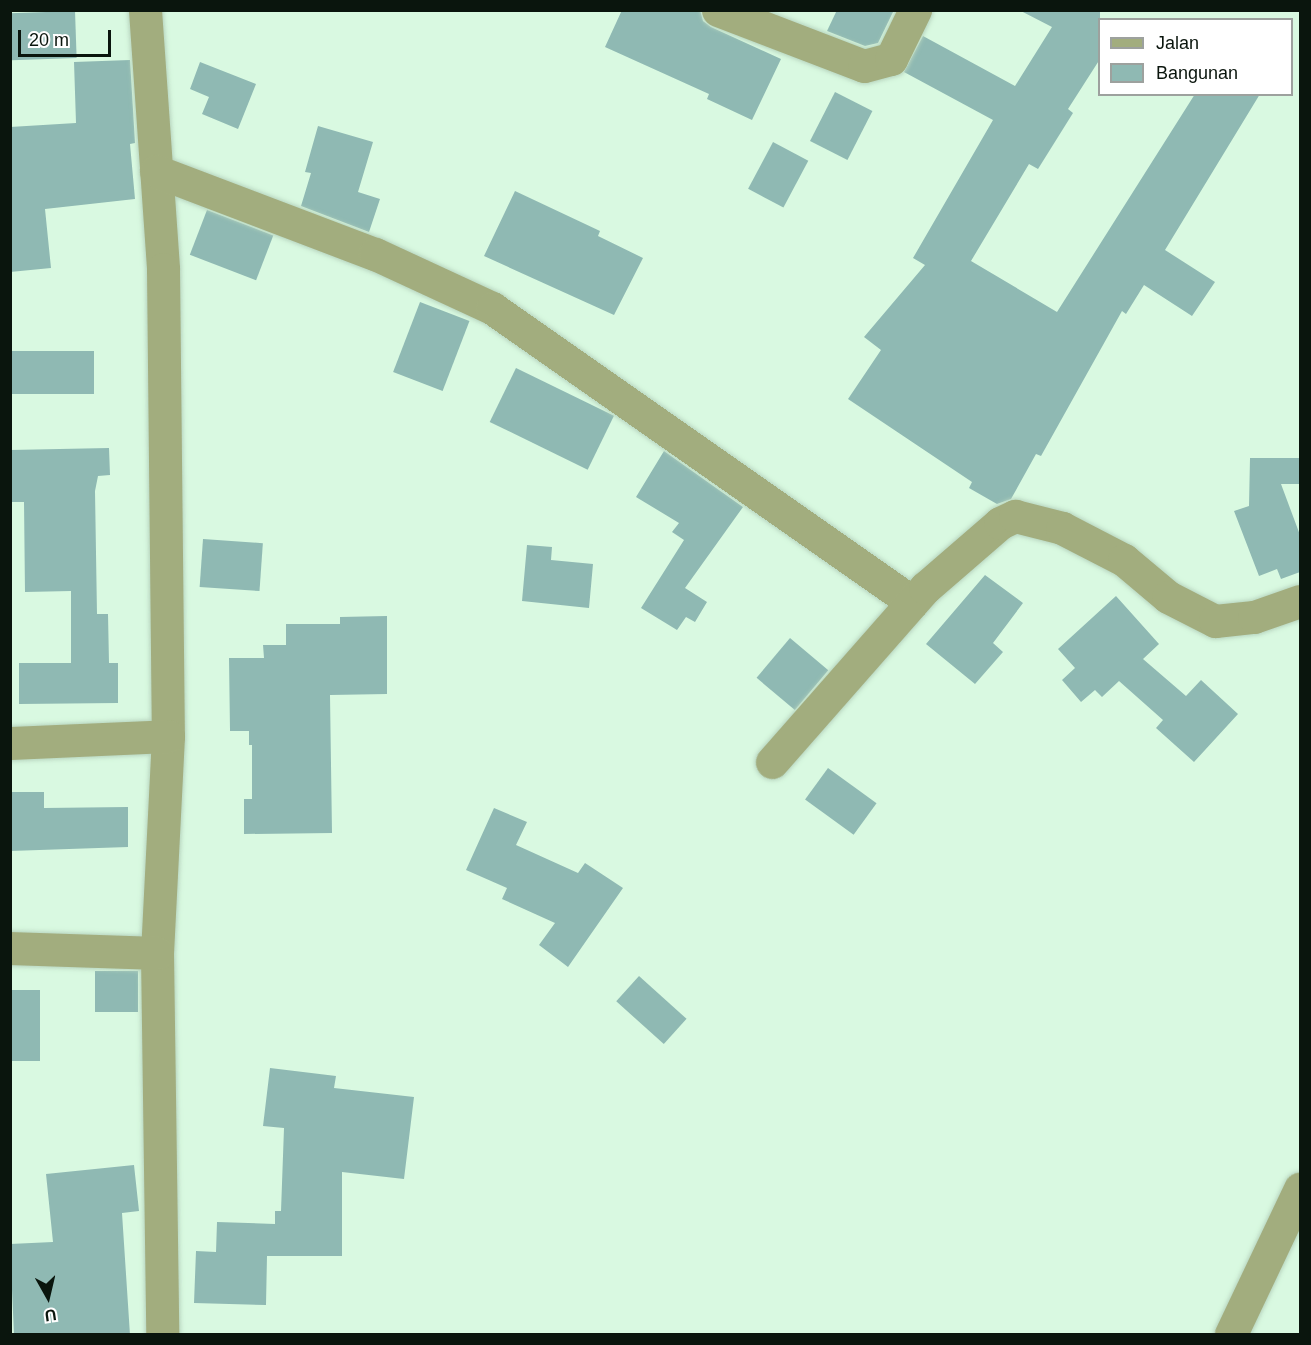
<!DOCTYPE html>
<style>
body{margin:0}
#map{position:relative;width:1311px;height:1345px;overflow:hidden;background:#d9f9e1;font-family:Helvetica,sans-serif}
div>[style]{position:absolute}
.building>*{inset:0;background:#8fb9b3;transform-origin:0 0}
.roads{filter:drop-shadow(0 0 2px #b8d5bf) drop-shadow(0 0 2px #b8d5bf)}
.minor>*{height:33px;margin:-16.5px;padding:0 16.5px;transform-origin:16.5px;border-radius:16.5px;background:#a2ad7e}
span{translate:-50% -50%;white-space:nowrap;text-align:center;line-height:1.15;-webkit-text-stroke:5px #fff;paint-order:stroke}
.frame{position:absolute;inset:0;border:12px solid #0a150d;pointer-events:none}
.legend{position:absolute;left:1098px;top:18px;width:195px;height:78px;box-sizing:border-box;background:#fff;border:2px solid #9da19e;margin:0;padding:8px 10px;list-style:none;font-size:18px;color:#0a150d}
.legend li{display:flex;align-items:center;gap:12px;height:30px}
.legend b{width:30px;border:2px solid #9da19e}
.north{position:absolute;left:18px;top:1267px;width:60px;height:60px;-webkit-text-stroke:4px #fff;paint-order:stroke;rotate:172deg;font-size:16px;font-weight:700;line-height:24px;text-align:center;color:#0a150d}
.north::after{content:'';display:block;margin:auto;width:21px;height:27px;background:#0a150d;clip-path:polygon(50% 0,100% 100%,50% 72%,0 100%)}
.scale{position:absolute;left:18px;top:30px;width:93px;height:27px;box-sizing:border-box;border:3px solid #0a150d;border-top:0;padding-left:8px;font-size:18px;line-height:21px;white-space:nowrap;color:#0a150d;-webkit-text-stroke:4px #fff;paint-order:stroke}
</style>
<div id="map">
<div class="building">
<div style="clip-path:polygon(622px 10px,700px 10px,703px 21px,711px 27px,781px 59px,752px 120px,707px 99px,709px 94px,605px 47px)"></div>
<div style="clip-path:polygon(837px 10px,894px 10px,878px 43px,865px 46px,827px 31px)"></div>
<div style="clip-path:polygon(1019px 10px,1100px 10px,1100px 59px,1068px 109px,1073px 113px,1038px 169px,1029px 164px,971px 261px,1057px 312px,1195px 94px,1260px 94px,1165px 250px,1215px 282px,1192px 316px,1144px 285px,1126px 314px,1122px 311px,1041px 456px,1036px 454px,1011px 499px,997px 504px,969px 488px,972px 482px,848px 399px,881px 350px,864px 337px,925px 265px,913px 258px,993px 120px,904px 72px,923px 36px,1015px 86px,1052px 27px)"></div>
<div style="left:75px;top:11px;width:47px;height:65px;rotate:88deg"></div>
<div style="clip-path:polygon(130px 60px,135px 143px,130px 144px,135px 199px,45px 209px,51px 268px,10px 272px,10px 127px,76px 123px,74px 62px)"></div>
<div style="clip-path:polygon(200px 62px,256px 84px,238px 129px,202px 114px,209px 97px,190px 89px)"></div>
<div style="left:835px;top:92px;width:42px;height:55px;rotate:27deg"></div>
<div style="clip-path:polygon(318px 126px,373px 142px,358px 192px,380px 199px,369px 232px,301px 206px,311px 173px,305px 172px)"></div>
<div style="left:773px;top:142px;width:40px;height:53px;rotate:28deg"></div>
<div style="clip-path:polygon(515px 191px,600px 231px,598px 236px,643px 258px,614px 315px,484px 256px)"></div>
<div style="left:207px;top:210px;width:71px;height:48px;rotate:21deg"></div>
<div style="left:420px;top:302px;width:53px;height:75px;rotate:21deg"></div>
<div style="left:10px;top:351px;width:84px;height:43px"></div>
<div style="left:516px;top:368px;width:109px;height:60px;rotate:26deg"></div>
<div style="clip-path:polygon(109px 448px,110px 475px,98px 476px,95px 491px,97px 614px,108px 614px,109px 663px,118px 663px,118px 703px,19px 704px,19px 663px,71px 663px,71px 591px,25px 592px,24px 502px,10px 502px,10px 450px)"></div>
<div style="clip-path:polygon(664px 451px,743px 507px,685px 588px,707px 602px,695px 622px,686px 617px,677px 630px,641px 608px,684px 540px,672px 532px,679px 523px,636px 497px)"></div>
<div style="clip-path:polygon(1250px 458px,1300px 458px,1300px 484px,1281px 484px,1300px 535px,1300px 572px,1281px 579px,1277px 569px,1259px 576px,1234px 511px,1249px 506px)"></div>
<div style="left:203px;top:539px;width:60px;height:48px;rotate:4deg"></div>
<div style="clip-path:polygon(527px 545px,552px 547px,551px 560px,593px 564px,589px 608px,522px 601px)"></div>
<div style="clip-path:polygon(985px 575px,1023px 603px,993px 643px,1003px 652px,975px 684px,926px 644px)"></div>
<div style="clip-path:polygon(1116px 596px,1159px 644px,1143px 659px,1186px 696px,1201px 680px,1238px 714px,1194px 762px,1156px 728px,1163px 720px,1119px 681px,1102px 697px,1095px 690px,1081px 702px,1062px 680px,1075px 668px,1058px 649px)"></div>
<div style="clip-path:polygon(387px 616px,387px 694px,330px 695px,332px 833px,244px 834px,244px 799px,252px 799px,252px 745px,249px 745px,249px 731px,230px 731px,229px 658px,264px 658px,263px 645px,286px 645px,286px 624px,340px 624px,340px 617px)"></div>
<div style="left:790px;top:638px;width:50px;height:52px;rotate:40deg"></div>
<div style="left:828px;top:768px;width:60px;height:39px;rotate:36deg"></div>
<div style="clip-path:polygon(10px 792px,44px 792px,44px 808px,128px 807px,128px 847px,10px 851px)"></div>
<div style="clip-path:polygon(494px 808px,527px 822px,516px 845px,578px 873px,585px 863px,623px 888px,568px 967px,539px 945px,555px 923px,502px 899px,507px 888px,466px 870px)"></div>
<div style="left:95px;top:971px;width:43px;height:41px"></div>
<div style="left:639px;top:976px;width:64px;height:34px;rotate:42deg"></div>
<div style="left:10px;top:990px;width:30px;height:71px"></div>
<div style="clip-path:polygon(270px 1068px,336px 1076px,334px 1088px,414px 1097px,404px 1179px,342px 1172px,342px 1256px,267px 1256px,266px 1305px,194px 1303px,196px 1251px,216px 1252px,217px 1222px,275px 1224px,275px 1211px,281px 1211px,284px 1128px,263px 1126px)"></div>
<div style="clip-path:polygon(134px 1165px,139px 1211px,122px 1213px,130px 1335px,14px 1335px,10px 1244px,53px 1242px,46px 1174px)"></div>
</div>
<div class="roads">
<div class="minor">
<div style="left:145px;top:10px;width:260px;rotate:86deg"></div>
<div style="left:163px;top:269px;width:467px;rotate:89.4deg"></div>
<div style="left:168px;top:736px;width:217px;rotate:92.9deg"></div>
<div style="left:157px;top:953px;width:381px;rotate:89.2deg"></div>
<div style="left:718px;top:10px;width:156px;rotate:21deg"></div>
<div style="left:864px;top:66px;width:28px;rotate:-15deg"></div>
<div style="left:891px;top:59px;width:55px;rotate:-63.9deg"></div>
<div style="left:156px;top:171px;width:234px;rotate:20.8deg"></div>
<div style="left:375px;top:254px;width:129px;rotate:24.8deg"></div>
<div style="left:492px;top:308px;width:513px;rotate:34.99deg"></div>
<div style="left:10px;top:743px;width:158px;rotate:-2.5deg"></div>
<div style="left:772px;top:762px;width:232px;rotate:-48.7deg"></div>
<div style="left:925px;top:588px;width:99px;rotate:-40.9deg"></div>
<div style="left:1000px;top:523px;width:17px;rotate:-25deg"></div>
<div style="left:1015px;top:516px;width:49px;rotate:14.3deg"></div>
<div style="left:1062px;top:528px;width:70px;rotate:27.3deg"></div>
<div style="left:1124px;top:560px;width:57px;rotate:40.1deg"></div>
<div style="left:1168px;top:597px;width:53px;rotate:27.1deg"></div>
<div style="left:1215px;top:621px;width:39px;rotate:-6deg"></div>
<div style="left:1254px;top:617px;width:49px;rotate:-19.2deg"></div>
<div style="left:10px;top:948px;width:147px;rotate:1.9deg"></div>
<div style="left:1231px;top:1334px;width:161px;rotate:-64.6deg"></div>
</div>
</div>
<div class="frame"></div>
<ul class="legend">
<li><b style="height:8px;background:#a2ad7e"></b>Jalan</li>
<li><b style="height:16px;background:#8fb9b3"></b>Bangunan</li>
</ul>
<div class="north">U</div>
<div class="scale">20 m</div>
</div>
